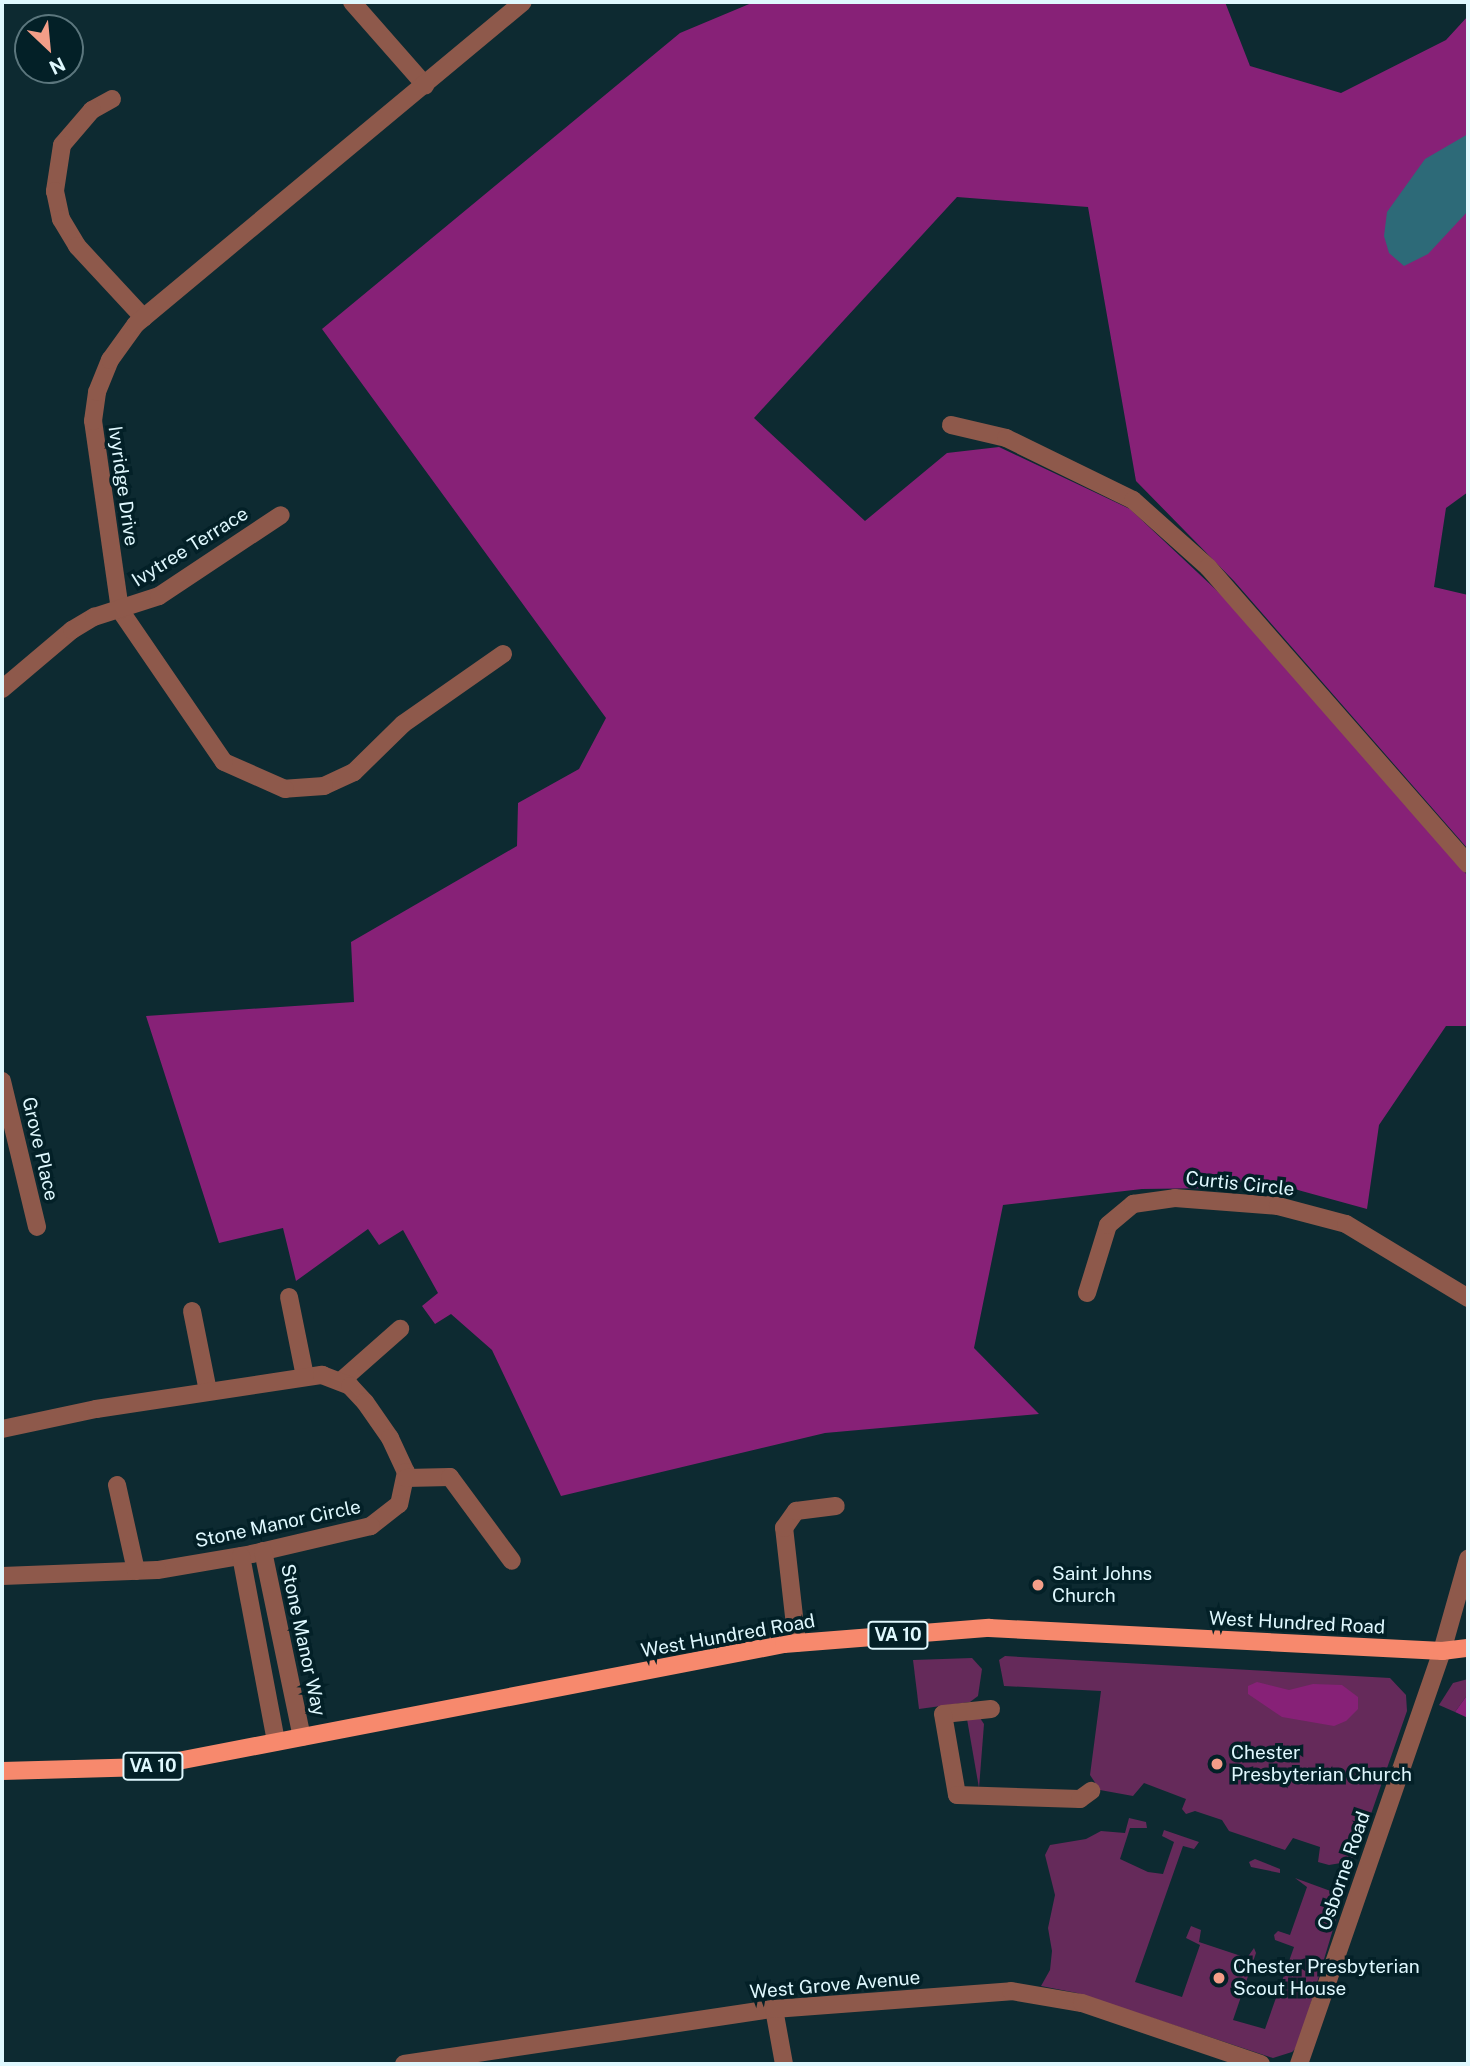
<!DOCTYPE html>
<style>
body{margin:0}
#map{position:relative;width:1470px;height:2066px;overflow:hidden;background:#0d2a31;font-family:"Public Sans",sans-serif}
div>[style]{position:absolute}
.green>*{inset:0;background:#652a5a}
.forest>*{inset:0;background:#872177}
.water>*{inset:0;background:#2d6a78}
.minor>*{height:18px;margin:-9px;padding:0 9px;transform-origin:9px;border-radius:9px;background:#8e594b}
.major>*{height:18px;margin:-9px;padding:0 9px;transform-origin:9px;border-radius:9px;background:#f7896d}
.dots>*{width:19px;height:19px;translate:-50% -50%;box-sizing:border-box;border:4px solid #032027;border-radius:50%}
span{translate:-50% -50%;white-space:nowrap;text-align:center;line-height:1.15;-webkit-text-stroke:7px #032027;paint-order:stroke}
.shield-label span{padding:2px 5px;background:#032027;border:2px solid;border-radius:5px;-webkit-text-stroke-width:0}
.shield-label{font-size:18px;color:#dff8fe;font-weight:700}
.street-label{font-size:19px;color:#dff8fe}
.poi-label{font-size:19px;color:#dff8fe}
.left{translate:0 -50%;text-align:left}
.frame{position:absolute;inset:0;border:4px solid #dff8fe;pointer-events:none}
.north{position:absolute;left:14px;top:14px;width:70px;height:70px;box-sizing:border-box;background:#032027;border:2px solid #5b767d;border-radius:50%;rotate:154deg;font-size:19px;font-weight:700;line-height:28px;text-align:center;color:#dff8fe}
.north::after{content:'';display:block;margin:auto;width:24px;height:32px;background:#f49e88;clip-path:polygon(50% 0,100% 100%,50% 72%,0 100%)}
</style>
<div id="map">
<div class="green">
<div style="clip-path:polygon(1005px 1656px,1390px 1678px,1406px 1695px,1407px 1711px,1357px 1854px,1347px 1862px,1329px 1865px,1318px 1862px,1320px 1847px,1293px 1838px,1285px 1850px,1229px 1831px,1222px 1820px,1195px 1811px,1186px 1814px,1182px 1809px,1186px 1799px,1144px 1783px,1133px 1796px,1100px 1790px,1090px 1775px,1101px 1691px,1004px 1686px,999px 1660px)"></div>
<div style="clip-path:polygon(972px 1658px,982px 1669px,978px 1696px,970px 1702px,919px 1709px,913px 1660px)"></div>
<div style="clip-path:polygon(1468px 1679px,1468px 1694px,1455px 1712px,1439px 1705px,1453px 1683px)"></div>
<div style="clip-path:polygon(980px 1718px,984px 1724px,979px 1788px,967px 1719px)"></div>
<div style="clip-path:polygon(1129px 1818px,1146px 1822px,1147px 1828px,1130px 1828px,1120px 1859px,1148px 1872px,1163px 1874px,1174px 1842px,1162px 1836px,1164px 1830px,1199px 1842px,1194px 1849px,1183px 1846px,1135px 1982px,1182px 1997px,1200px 1945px,1186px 1938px,1191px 1926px,1201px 1930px,1199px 1942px,1247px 1958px,1254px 1948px,1256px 1953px,1233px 2020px,1265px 2029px,1294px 1947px,1275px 1940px,1274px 1935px,1278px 1931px,1290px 1935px,1307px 1887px,1295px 1878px,1336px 1893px,1340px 1906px,1298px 2046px,1292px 2052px,1273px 2058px,1077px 1993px,1041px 1986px,1050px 1970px,1052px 1951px,1048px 1928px,1055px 1895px,1045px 1855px,1050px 1845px,1086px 1839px,1101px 1831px,1125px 1833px)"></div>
<div style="clip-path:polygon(1255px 1859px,1280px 1869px,1280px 1873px,1251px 1867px,1249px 1862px)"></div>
</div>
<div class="forest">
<div style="clip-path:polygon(754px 2px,1225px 2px,1250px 66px,1341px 93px,1446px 40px,1468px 16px,1468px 492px,1446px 508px,1434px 587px,1468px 595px,1468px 849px,1234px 581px,1136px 481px,1088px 207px,957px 197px,754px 418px,865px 521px,947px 453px,999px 447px,1130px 509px,1230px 603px,1468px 876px,1468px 1026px,1446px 1026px,1379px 1125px,1367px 1209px,1287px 1187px,1142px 1189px,1003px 1205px,974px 1348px,1039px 1414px,825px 1433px,561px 1496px,492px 1350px,451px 1314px,435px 1324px,422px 1306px,438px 1293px,403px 1230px,379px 1245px,368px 1229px,296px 1281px,283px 1228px,219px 1243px,146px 1016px,354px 1002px,351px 942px,517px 846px,518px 803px,579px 769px,606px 718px,322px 329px,680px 33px)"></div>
<div style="clip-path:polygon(1257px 1682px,1289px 1690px,1313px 1684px,1342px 1685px,1358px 1697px,1358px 1709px,1346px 1721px,1334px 1726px,1282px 1717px,1248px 1694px,1248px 1686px)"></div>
<div style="clip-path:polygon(1468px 1694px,1468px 1718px,1455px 1712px)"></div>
</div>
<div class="water">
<div style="clip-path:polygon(1468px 134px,1468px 211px,1428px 254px,1404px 266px,1389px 253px,1384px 236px,1387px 212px,1425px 159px)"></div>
</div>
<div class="minor">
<div style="left:352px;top:2px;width:111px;rotate:48.7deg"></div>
<div style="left:112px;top:99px;width:23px;rotate:151deg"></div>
<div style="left:92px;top:110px;width:46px;rotate:130.6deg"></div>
<div style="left:62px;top:145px;width:47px;rotate:98.7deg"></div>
<div style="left:55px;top:191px;width:29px;rotate:78deg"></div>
<div style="left:61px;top:219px;width:31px;rotate:59deg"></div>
<div style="left:77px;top:246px;width:98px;rotate:47.1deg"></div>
<div style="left:951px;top:425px;width:57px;rotate:13.3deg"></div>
<div style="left:1006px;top:438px;width:141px;rotate:26deg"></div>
<div style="left:1133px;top:500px;width:101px;rotate:41.8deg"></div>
<div style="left:1208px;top:567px;width:395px;rotate:48.8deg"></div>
<div style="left:503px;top:654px;width:122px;rotate:145deg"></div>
<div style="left:403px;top:724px;width:69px;rotate:135.6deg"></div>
<div style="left:354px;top:772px;width:33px;rotate:155deg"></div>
<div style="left:324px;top:786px;width:39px;rotate:176deg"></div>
<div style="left:285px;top:789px;width:67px;rotate:-156.1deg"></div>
<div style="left:224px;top:762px;width:184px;rotate:-124.4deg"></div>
<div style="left:120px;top:610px;width:191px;rotate:-98.1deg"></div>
<div style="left:93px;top:421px;width:29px;rotate:-82deg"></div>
<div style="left:97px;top:392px;width:35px;rotate:-68deg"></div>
<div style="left:110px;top:360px;width:44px;rotate:-54.2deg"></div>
<div style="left:136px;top:324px;width:503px;rotate:-39.76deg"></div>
<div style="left:2px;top:689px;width:92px;rotate:-40.1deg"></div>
<div style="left:72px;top:630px;width:26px;rotate:-31deg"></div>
<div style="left:94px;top:617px;width:68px;rotate:-17.9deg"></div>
<div style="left:159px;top:596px;width:146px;rotate:-33.6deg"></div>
<div style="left:2px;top:1081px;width:150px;rotate:76.5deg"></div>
<div style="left:1087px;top:1293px;width:71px;rotate:-72.8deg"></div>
<div style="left:1108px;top:1225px;width:33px;rotate:-40deg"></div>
<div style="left:1133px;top:1204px;width:42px;rotate:-8.1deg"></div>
<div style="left:1175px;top:1198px;width:103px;rotate:4.4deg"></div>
<div style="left:1278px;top:1206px;width:70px;rotate:14.8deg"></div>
<div style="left:1346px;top:1224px;width:143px;rotate:31.2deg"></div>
<div style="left:289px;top:1297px;width:81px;rotate:78.6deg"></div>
<div style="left:192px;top:1311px;width:82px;rotate:78.7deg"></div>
<div style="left:341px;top:1381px;width:79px;rotate:-41.4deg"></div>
<div style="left:2px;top:1429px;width:96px;rotate:-12deg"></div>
<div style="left:96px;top:1409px;width:229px;rotate:-8.6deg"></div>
<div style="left:322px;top:1375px;width:30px;rotate:21deg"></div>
<div style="left:350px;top:1386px;width:22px;rotate:47deg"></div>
<div style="left:365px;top:1402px;width:44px;rotate:55.2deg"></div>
<div style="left:390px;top:1438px;width:38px;rotate:65deg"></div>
<div style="left:406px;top:1472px;width:33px;rotate:102deg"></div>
<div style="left:399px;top:1504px;width:36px;rotate:142deg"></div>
<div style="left:371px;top:1526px;width:122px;rotate:166.8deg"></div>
<div style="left:252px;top:1554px;width:96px;rotate:170.4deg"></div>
<div style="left:157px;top:1570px;width:155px;rotate:177.8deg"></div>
<div style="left:406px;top:1478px;width:44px;rotate:-1.3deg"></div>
<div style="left:450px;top:1477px;width:104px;rotate:53.6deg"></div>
<div style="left:117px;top:1485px;width:88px;rotate:77.5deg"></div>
<div style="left:263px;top:1551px;width:190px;rotate:78.2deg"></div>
<div style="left:241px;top:1556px;width:189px;rotate:79.3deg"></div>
<div style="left:797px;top:1643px;width:116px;rotate:-96.4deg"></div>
<div style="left:784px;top:1528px;width:21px;rotate:-55deg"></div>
<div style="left:796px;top:1511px;width:40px;rotate:-7.1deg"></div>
<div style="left:991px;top:1709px;width:48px;rotate:174.1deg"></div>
<div style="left:943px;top:1714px;width:82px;rotate:80.2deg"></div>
<div style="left:957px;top:1795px;width:123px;rotate:1.9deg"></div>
<div style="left:1080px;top:1799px;width:14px;rotate:-36deg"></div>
<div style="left:774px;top:2009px;width:56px;rotate:79.7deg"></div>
<div style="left:404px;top:2064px;width:374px;rotate:-8.5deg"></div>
<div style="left:774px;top:2009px;width:238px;rotate:-4.3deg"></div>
<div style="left:1011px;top:1991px;width:72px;rotate:9.6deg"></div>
<div style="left:1082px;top:2003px;width:189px;rotate:18.8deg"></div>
<div style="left:1299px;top:2064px;width:437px;rotate:-70.9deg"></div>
<div style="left:1442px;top:1651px;width:96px;rotate:-74.2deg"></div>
</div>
<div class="major">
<div style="left:2px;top:1771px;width:145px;rotate:-1.6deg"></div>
<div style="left:147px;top:1767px;width:649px;rotate:-10.93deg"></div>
<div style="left:784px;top:1644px;width:206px;rotate:-4.5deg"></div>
<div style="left:989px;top:1628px;width:454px;rotate:2.9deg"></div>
<div style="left:1442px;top:1651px;width:26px;rotate:-7deg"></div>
</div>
<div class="dots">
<div style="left:1038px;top:1585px;background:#f49e88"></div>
<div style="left:1217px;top:1764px;background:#f49e88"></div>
<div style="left:1219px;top:1978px;background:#f49e88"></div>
</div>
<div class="shield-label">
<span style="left:898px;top:1635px">VA 10</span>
<span style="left:153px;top:1766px">VA 10</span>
</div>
<div class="street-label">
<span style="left:123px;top:486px;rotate:82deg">Ivyridge Drive</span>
<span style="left:190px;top:547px;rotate:-32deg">Ivytree Terrace</span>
<span style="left:40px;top:1149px;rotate:77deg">Grove Place</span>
<span style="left:1240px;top:1184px;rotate:6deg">Curtis Circle</span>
<span style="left:278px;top:1524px;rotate:-12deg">Stone Manor Circle</span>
<span style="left:1297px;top:1623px;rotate:3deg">West Hundred Road</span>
<span style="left:728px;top:1636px;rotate:-10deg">West Hundred Road</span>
<span style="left:303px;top:1640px;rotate:78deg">Stone Manor Way</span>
<span style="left:1344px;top:1871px;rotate:-71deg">Osborne Road</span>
<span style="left:835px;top:1985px;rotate:-5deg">West Grove Avenue</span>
</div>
<div class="poi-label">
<span class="left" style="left:1052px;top:1585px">Saint Johns<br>Church</span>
<span class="left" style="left:1231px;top:1764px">Chester<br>Presbyterian Church</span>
<span class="left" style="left:1233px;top:1978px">Chester Presbyterian<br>Scout House</span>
</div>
<div class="frame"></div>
<div class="north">N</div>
</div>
